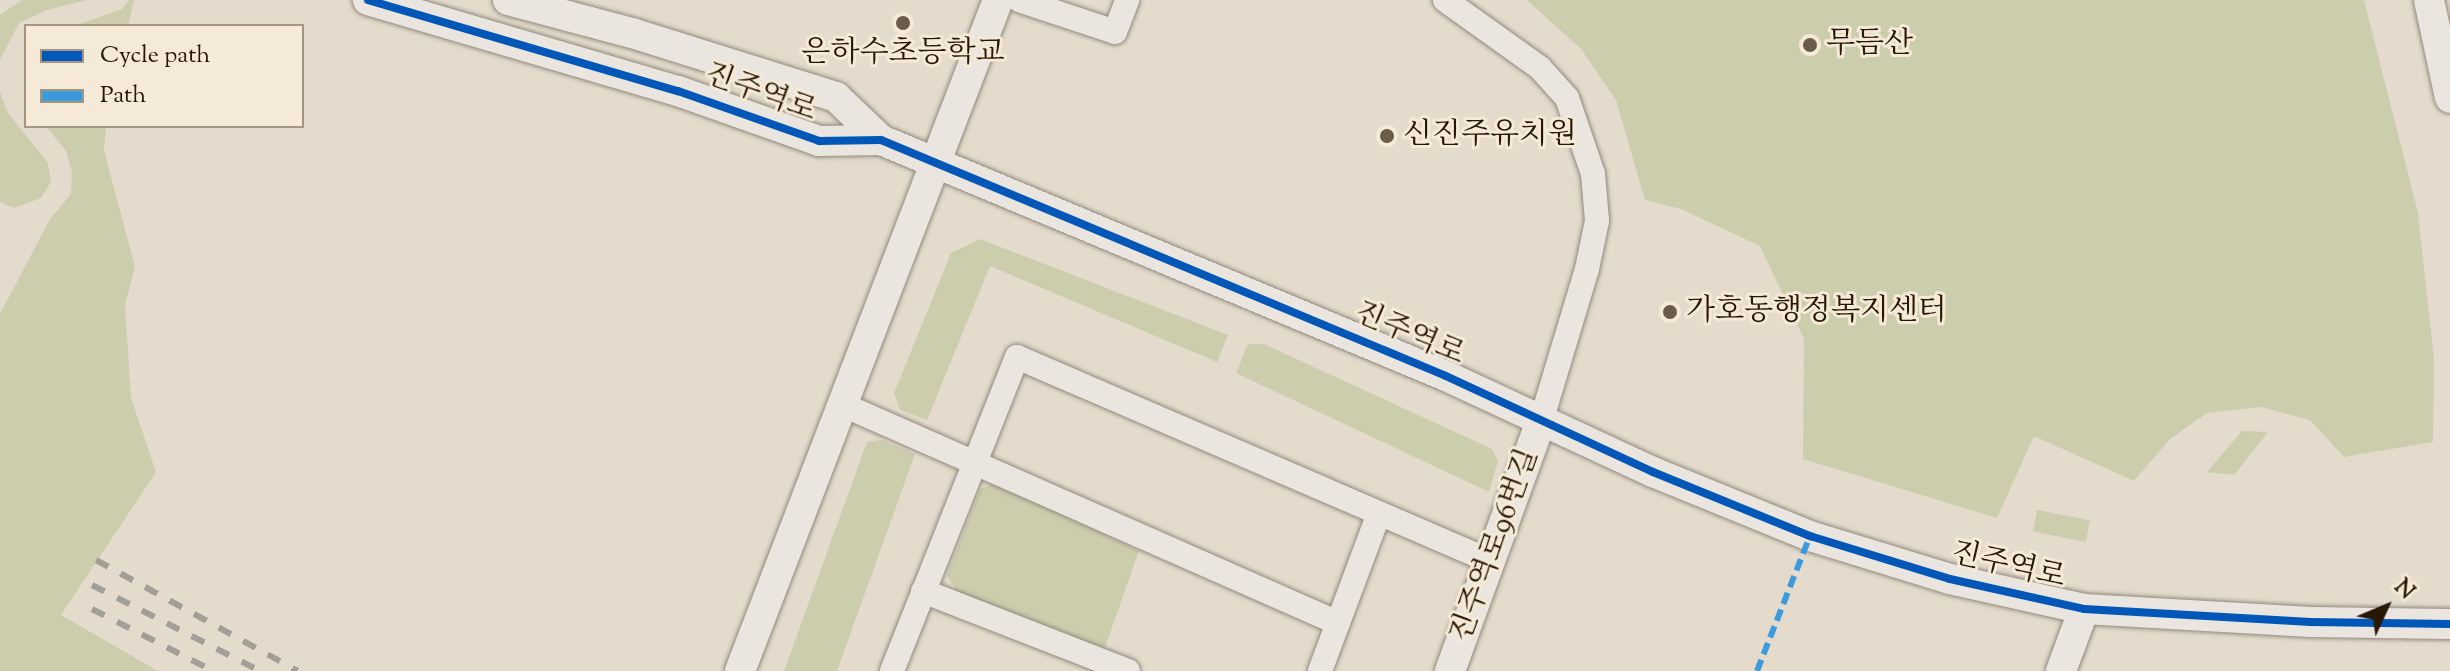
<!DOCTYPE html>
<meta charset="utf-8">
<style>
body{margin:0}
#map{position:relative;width:2450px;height:671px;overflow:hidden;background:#e4dbcc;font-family:"Sorts Mill Goudy","Noto Serif KR",serif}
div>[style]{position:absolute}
.green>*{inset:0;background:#cccdad;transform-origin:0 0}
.roads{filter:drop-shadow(0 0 2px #918a7e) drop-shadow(0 0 2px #918a7e)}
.minor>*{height:24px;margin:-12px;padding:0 12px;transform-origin:12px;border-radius:12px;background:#eae5de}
.tertiary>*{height:30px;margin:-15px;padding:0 15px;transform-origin:15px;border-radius:15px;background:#eae5de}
.rail>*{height:6px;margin-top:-3px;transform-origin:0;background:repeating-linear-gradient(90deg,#a39e96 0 14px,transparent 0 28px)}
.quiet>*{height:6px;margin-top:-3px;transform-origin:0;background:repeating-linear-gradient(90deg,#3d9add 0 12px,transparent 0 18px)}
.cycleway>*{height:8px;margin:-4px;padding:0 4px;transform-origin:4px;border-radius:4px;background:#0057b8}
.dots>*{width:22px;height:22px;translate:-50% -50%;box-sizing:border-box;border:4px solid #f5e9d7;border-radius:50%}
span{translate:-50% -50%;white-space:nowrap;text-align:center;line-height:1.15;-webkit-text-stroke:6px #f5e9d7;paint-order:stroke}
.poi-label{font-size:30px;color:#271703}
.left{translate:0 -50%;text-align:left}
.street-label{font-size:30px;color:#271703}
.legend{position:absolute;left:24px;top:24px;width:280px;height:104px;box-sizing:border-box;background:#f5e9d7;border:2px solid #a39582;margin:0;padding:10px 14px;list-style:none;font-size:24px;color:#271703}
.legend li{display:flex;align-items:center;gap:16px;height:40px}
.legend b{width:40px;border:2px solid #a39582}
.north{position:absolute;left:2346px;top:567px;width:80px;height:80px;-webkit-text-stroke:6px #f5e9d7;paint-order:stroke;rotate:46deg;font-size:22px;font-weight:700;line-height:32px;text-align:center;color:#271703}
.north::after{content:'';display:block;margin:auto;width:28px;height:36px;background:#271703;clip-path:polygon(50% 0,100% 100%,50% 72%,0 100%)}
</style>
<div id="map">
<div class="green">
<div style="clip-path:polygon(22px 0,87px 0,47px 10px,19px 23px,0 60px,0 15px)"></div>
<div style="clip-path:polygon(129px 0,134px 0,128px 26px,74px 26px,122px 9px)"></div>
<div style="clip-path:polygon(1527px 0,2364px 0,2418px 213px,2434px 360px,2433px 442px,2344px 457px,2310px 420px,2261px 407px,2207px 413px,2170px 439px,2134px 481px,2034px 436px,1997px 518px,1803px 459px,1804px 339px,1760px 246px,1681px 209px,1645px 200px,1616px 100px,1581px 49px)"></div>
<div style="clip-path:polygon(0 92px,8px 113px,48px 163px,51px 182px,41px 198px,14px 208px,0 202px)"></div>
<div style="clip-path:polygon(46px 126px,106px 126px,104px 150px,135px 267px,125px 305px,131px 398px,156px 472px,61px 615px,158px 671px,0 671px,0 314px,50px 219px,71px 194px,72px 172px,66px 151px)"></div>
<div style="clip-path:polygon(980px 239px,1228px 335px,1217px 362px,990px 266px,927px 420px,900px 410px,894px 393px,951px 253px)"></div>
<div style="clip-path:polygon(1248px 344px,1264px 344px,1492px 449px,1498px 461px,1489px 492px,1236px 373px)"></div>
<div style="clip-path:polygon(2242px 431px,2268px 432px,2234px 475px,2207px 472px)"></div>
<div style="clip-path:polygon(881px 440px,915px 454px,837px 671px,784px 671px,867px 442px)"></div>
<div style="clip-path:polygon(995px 483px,1139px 551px,1104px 650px,958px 594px,947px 575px,980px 489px)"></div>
<div style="left:2037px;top:510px;width:54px;height:22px;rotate:11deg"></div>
</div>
<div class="roads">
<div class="minor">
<div style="left:1019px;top:0;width:101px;rotate:18.4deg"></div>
<div style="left:1115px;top:32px;width:34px;rotate:-69deg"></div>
<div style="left:1445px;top:0;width:117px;rotate:35.6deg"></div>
<div style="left:1540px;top:68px;width:40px;rotate:48deg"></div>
<div style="left:1567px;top:98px;width:80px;rotate:71.1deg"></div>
<div style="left:1593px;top:174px;width:47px;rotate:85.1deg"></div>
<div style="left:1597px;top:221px;width:49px;rotate:101.8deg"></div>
<div style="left:1587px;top:269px;width:159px;rotate:106.8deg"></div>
<div style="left:841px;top:404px;width:543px;rotate:23.78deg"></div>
<div style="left:923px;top:591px;width:220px;rotate:21.3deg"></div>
<div style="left:892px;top:671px;width:338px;rotate:-68.3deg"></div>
<div style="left:1017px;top:357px;width:515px;rotate:23.33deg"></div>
<div style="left:1320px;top:671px;width:165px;rotate:-69.5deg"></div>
</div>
<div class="tertiary">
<div style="left:368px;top:0;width:323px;rotate:16.4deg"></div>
<div style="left:678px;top:91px;width:150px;rotate:19.5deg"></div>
<div style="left:819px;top:141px;width:62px;rotate:-0.9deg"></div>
<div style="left:881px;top:140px;width:612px;rotate:22.67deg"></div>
<div style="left:1446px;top:376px;width:228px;rotate:24.9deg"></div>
<div style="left:1653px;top:472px;width:170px;rotate:22.2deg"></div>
<div style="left:1810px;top:536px;width:146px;rotate:17.1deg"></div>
<div style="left:1950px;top:579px;width:137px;rotate:12.6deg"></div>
<div style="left:2084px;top:609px;width:227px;rotate:3.3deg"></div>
<div style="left:2311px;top:622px;width:139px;rotate:0.8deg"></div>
<div style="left:508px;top:0;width:128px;rotate:14.9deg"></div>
<div style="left:632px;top:33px;width:214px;rotate:17.4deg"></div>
<div style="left:836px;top:97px;width:62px;rotate:43.7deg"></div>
<div style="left:2429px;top:0;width:100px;rotate:77.9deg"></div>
<div style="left:740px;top:671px;width:719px;rotate:-68.97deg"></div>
<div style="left:1450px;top:671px;width:266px;rotate:-70deg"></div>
<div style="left:2061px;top:671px;width:66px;rotate:-69.6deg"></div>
</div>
</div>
<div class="rail">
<div style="left:96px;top:560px;width:230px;rotate:28.8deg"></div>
<div style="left:92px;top:585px;width:189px;rotate:27.1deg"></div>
<div style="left:92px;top:609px;width:136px;rotate:27.1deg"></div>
</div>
<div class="quiet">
<div style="left:1757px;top:671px;width:145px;rotate:-68.6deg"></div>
</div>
<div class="cycleway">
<div style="left:368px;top:0;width:323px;rotate:16.4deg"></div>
<div style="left:678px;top:91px;width:150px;rotate:19.5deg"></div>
<div style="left:819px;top:141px;width:62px;rotate:-0.9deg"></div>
<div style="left:881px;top:140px;width:612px;rotate:22.67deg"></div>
<div style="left:1446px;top:376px;width:228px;rotate:24.9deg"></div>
<div style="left:1653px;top:472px;width:170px;rotate:22.2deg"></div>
<div style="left:1810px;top:536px;width:146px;rotate:17.1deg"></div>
<div style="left:1950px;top:579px;width:137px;rotate:12.6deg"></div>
<div style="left:2084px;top:609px;width:227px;rotate:3.3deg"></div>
<div style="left:2311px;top:622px;width:139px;rotate:0.8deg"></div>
</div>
<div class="dots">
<div style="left:903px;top:23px;background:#695c49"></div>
<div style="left:1810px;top:45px;background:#695c49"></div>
<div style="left:1387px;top:136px;background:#695c49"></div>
<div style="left:1670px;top:312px;background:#695c49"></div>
</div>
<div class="poi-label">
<span class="left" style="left:1826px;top:45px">무듬산</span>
<span style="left:903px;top:54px">은하수초등학교</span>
<span class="left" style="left:1403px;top:136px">신진주유치원</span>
<span class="left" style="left:1686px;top:312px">가호동행정복지센터</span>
</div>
<div class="street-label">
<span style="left:760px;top:94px;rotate:20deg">진주역로</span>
<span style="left:1409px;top:335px;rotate:23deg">진주역로</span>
<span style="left:1496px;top:546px;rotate:-70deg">진주역로96번길</span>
<span style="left:2008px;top:567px;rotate:13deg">진주역로</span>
</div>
<ul class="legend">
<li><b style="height:10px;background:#0057b8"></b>Cycle path</li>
<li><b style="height:10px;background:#3d9add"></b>Path</li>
</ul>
<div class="north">N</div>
</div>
